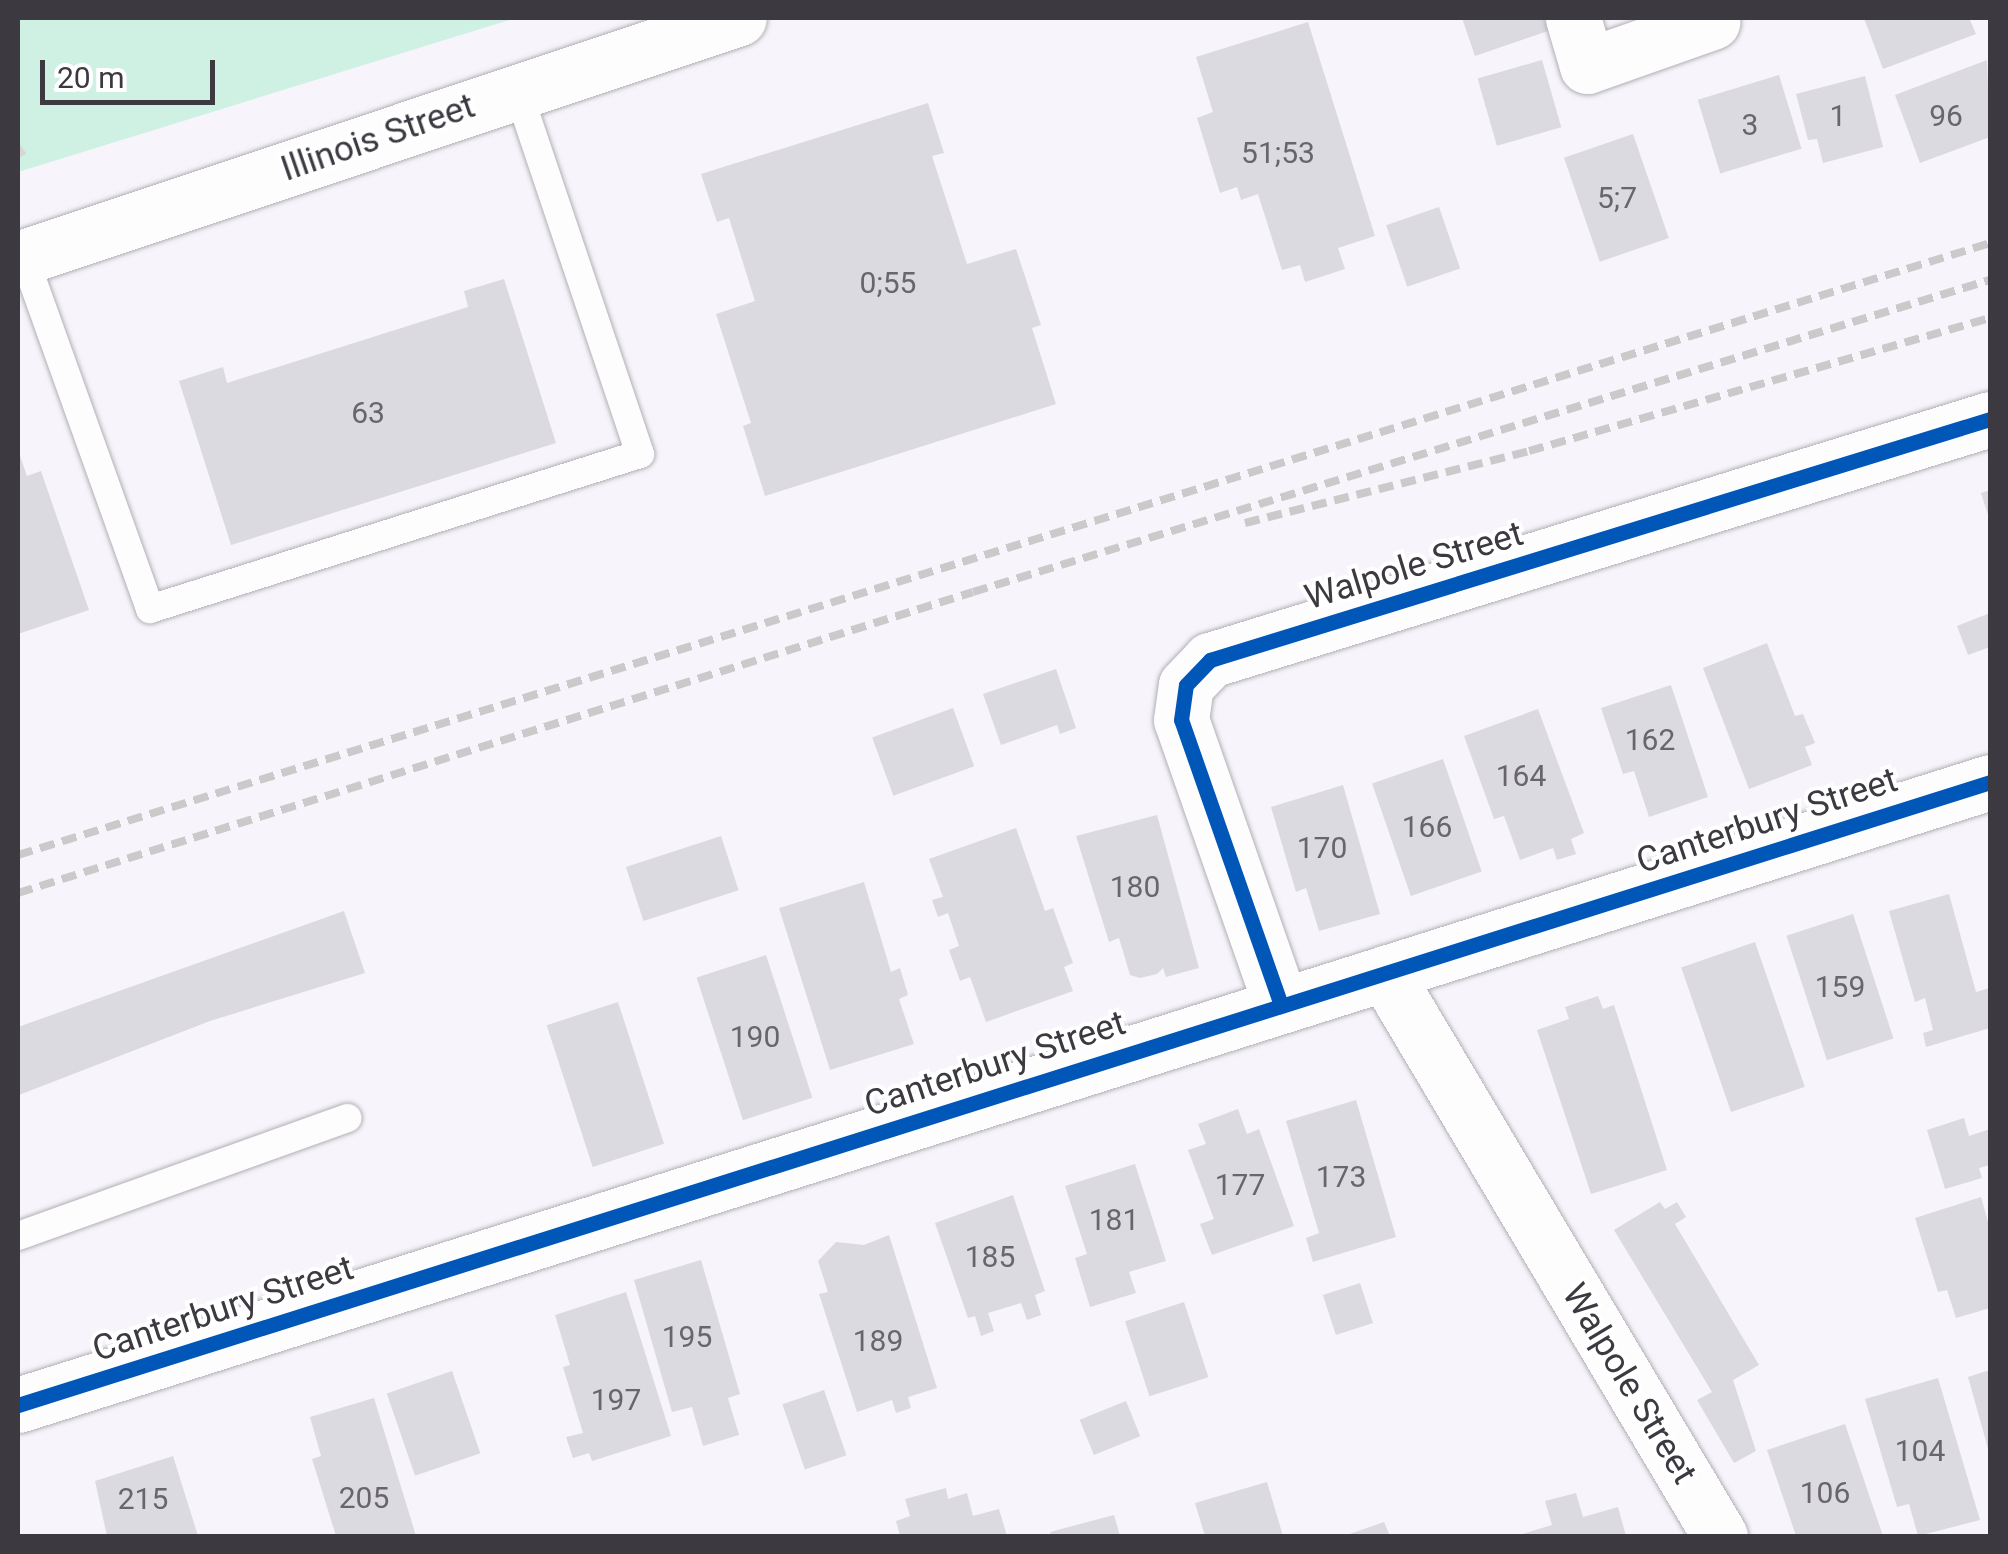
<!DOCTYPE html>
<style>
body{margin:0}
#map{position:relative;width:2008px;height:1554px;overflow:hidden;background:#f7f4fb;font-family:Roboto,sans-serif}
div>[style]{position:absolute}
.green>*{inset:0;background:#cff1e3}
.building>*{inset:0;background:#dcdae1;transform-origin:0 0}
.path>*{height:6px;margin-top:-3px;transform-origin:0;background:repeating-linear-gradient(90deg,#d6d5d7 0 10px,transparent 0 15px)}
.roads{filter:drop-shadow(0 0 2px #b2afb6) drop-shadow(0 0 2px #b2afb6)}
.lane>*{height:28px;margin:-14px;padding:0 14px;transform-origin:14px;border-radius:14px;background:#fefdfe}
.street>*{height:55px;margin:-27.5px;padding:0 27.5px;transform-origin:27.5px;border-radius:27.5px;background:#fefdfe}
.secondary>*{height:55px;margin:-27.5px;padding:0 27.5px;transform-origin:27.5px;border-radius:27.5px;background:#fefdfe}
.rail>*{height:8px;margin-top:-4px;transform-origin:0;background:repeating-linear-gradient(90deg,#cacacb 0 15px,transparent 0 23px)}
.cycleway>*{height:15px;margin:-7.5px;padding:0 7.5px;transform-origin:7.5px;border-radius:7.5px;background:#0057b8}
span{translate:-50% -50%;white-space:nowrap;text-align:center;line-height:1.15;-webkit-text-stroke:8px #fff;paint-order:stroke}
.number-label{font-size:30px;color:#68656c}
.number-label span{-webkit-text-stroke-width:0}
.street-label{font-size:35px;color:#3c3941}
.frame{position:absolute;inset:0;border:20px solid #3c3941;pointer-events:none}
.scale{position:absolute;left:40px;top:60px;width:175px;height:45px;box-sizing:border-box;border:5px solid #3c3941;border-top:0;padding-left:12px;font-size:30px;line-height:35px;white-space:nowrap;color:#3c3941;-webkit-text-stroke:8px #fff;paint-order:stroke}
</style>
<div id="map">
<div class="green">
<div style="clip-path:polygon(18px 18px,516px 18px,18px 172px)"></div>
</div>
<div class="building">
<div style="clip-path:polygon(1462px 18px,1544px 18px,1548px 31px,1475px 56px)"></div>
<div style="clip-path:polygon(1864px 18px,1969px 18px,1976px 34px,1883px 69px)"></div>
<div style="clip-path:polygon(1308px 22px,1375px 236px,1338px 248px,1345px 269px,1305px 282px,1300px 265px,1282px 270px,1258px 194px,1241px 200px,1237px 187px,1220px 193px,1197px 118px,1213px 112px,1196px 57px)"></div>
<div style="left:1542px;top:60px;width:70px;height:67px;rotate:74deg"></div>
<div style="clip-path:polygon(1987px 60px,1990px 137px,1920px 163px,1895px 95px)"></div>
<div style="left:1779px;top:75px;width:77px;height:85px;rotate:73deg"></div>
<div style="clip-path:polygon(1865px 76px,1883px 147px,1823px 163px,1817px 139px,1808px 140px,1796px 94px)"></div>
<div style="clip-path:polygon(928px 103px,944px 153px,932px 156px,967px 264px,1016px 249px,1041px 325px,1032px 328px,1056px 404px,765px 496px,743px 426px,751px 423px,716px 314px,755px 301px,729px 218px,717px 222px,701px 174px)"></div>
<div style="left:1633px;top:134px;width:110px;height:73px;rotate:71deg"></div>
<div style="left:1439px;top:207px;width:65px;height:56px;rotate:71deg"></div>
<div style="clip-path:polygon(504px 279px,556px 443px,231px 545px,179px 381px,223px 367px,227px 383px,468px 307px,464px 291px)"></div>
<div style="clip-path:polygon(18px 450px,27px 476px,41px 471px,89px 610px,18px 634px)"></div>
<div style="clip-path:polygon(1990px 490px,1990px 521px,1981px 493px)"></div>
<div style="clip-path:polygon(1990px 613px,1990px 647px,1968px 655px,1957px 626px)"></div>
<div style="clip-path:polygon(1767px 643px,1795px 716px,1803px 714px,1815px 743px,1805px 747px,1812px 765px,1749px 789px,1703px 668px)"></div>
<div style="clip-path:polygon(1056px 669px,1076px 728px,1060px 734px,1057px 725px,1001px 745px,983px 694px)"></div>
<div style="clip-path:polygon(1671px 685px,1708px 797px,1649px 817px,1634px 771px,1623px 774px,1601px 708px)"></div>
<div style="left:953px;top:708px;width:62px;height:86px;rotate:70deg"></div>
<div style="clip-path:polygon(1538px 709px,1584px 833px,1571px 839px,1576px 854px,1557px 860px,1553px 848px,1520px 860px,1504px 816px,1494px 819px,1464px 736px)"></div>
<div style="left:1443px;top:759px;width:119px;height:75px;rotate:71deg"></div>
<div style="clip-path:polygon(1343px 785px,1380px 914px,1319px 931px,1306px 888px,1296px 892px,1271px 807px)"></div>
<div style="clip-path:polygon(1157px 815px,1199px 968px,1166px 977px,1163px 968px,1157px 974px,1140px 978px,1130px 975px,1119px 938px,1109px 942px,1076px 836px)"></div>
<div style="clip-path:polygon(1016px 828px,1045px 911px,1053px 908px,1073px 963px,1064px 967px,1073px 991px,986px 1022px,970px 977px,960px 981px,949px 950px,959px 946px,948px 913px,938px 917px,932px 900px,943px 897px,929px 859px)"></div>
<div style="left:721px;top:836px;width:57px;height:100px;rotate:72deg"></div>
<div style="clip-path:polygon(864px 882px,891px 972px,900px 968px,908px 995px,899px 999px,914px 1044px,830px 1070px,779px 908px)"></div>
<div style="clip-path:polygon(1949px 894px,1976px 992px,1990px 988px,1990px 1028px,1926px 1047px,1923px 1033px,1933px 1030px,1925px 998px,1915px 1002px,1889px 911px)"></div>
<div style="clip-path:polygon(344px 911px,365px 973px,210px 1021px,19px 1095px,18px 1027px)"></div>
<div style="left:1853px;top:914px;width:131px;height:70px;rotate:72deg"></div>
<div style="left:1755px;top:942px;width:153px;height:78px;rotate:71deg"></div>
<div style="left:766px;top:955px;width:150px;height:73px;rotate:72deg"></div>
<div style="clip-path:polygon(1598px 996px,1603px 1009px,1614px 1005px,1667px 1170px,1591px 1194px,1537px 1030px,1569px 1019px,1565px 1007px)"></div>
<div style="left:618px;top:1002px;width:149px;height:75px;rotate:72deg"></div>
<div style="clip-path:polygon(1356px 1100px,1396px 1237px,1313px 1262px,1306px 1238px,1319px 1233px,1286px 1121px)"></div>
<div style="clip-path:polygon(1238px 1109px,1247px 1134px,1259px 1129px,1294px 1226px,1212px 1255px,1200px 1224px,1214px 1219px,1188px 1150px,1206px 1144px,1198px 1124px)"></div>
<div style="clip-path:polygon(1964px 1118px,1969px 1136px,1990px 1129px,1990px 1165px,1979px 1168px,1982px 1178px,1945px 1189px,1927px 1130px)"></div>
<div style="clip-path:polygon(1135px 1164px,1166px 1261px,1129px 1272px,1136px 1293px,1090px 1307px,1075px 1258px,1087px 1254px,1065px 1186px)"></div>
<div style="clip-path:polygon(1013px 1195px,1045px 1291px,1035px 1295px,1041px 1315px,1027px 1320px,1021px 1303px,988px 1313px,994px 1331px,981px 1336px,975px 1316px,968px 1318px,935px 1223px)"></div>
<div style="clip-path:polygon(1981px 1197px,1990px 1229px,1990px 1308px,1956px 1318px,1947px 1290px,1938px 1292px,1915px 1218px)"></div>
<div style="clip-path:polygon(1660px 1202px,1665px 1209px,1677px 1202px,1686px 1217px,1675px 1224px,1759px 1365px,1733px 1380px,1756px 1451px,1734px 1463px,1697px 1400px,1712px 1392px,1614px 1230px)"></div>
<div style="clip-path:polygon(889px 1235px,937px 1388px,908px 1397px,911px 1408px,896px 1413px,892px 1400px,857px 1412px,819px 1294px,828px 1292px,818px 1261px,836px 1242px,864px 1245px)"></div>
<div style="clip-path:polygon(701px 1260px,740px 1394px,728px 1398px,739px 1435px,703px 1446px,692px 1407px,672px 1412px,634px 1280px)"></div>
<div style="left:1360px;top:1283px;width:42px;height:39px;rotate:72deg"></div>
<div style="clip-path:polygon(626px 1292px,671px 1436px,592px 1461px,589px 1453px,573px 1458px,566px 1437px,583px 1433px,563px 1367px,570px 1365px,555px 1315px)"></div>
<div style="left:1184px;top:1302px;width:79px;height:62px;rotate:72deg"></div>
<div style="clip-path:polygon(1990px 1370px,1990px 1452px,1989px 1452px,1968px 1377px)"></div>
<div style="left:452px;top:1371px;width:87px;height:69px;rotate:71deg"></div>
<div style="clip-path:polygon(1938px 1378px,1980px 1520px,1918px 1536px,1909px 1504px,1897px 1507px,1865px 1399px)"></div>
<div style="left:824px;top:1390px;width:69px;height:44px;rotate:71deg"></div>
<div style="clip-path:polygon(374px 1398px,416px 1536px,336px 1536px,312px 1459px,321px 1456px,310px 1417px)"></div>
<div style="left:1126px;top:1401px;width:38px;height:50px;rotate:68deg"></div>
<div style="clip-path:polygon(1845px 1424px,1883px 1536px,1796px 1536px,1767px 1450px)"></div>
<div style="clip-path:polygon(173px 1456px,198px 1536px,107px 1536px,95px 1481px)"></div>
<div style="clip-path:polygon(1267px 1482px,1283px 1536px,1205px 1536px,1195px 1503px)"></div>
<div style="clip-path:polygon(946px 1488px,948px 1499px,967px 1493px,973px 1516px,999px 1509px,1007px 1536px,900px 1536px,896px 1521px,910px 1516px,905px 1499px)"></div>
<div style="clip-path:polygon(1576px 1493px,1583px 1517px,1618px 1507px,1626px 1536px,1516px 1536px,1552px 1525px,1545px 1501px)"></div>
<div style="clip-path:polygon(1114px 1515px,1120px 1536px,1051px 1536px,1050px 1532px)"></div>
<div style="clip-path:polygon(1384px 1522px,1390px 1536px,1344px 1536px)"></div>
</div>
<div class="path">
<div style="left:18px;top:147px;width:12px;rotate:55deg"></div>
</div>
<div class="roads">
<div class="lane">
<div style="left:24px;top:257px;width:374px;rotate:70.3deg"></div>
<div style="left:150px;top:609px;width:514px;rotate:-17.55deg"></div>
<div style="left:640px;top:454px;width:382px;rotate:-108.6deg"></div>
<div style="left:18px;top:1236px;width:350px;rotate:-19.7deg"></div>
</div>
<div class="street">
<div style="left:1573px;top:18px;width:50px;rotate:73.7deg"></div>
<div style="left:1587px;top:66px;width:133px;rotate:-19.4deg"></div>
<div style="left:18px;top:259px;width:760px;rotate:-18.48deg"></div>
<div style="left:1385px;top:973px;width:655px;rotate:59.25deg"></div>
<div style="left:1281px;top:1005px;width:302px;rotate:-109.3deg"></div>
<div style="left:1181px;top:720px;width:35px;rotate:-82deg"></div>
<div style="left:1186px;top:685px;width:35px;rotate:-46deg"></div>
<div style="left:1210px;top:660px;width:816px;rotate:-17.17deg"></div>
</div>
<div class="secondary">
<div style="left:18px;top:1405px;width:2068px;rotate:-17.53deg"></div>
</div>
</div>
<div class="rail">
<div style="left:1245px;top:523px;width:293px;rotate:-14.2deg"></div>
<div style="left:1529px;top:451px;width:480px;rotate:-16.1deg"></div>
<div style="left:18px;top:855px;width:2065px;rotate:-17.24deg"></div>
<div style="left:18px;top:893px;width:1001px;rotate:-17.49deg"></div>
<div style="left:973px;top:592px;width:1064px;rotate:-17.06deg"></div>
</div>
<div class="cycleway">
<div style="left:1281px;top:1005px;width:302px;rotate:-109.3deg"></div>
<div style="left:1181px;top:720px;width:35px;rotate:-82deg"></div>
<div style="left:1186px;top:685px;width:35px;rotate:-46deg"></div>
<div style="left:1210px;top:660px;width:816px;rotate:-17.17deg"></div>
<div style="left:18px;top:1405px;width:2068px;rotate:-17.53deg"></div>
</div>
<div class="number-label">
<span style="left:1838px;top:116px">1</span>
<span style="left:1946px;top:116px">96</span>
<span style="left:1750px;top:125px">3</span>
<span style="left:1278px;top:153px">51;53</span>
<span style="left:1617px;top:198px">5;7</span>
<span style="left:888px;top:283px">0;55</span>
<span style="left:368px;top:413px">63</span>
<span style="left:1650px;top:740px">162</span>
<span style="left:1521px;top:776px">164</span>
<span style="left:1427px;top:827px">166</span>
<span style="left:1322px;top:848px">170</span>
<span style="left:1135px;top:887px">180</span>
<span style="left:1840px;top:987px">159</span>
<span style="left:755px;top:1037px">190</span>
<span style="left:1341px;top:1177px">173</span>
<span style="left:1240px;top:1185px">177</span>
<span style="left:1114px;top:1220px">181</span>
<span style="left:990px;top:1257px">185</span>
<span style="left:687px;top:1337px">195</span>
<span style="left:878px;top:1341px">189</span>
<span style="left:616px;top:1400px">197</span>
<span style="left:1920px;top:1451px">104</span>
<span style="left:1825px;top:1493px">106</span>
<span style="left:364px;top:1498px">205</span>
<span style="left:143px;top:1499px">215</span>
</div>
<div class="street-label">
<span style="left:378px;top:138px;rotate:-19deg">Illinois Street</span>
<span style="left:1414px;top:566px;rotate:-17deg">Walpole Street</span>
<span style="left:1767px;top:821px;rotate:-18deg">Canterbury Street</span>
<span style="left:995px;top:1064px;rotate:-18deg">Canterbury Street</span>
<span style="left:223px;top:1309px;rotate:-18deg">Canterbury Street</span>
<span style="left:1629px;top:1384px;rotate:59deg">Walpole Street</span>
</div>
<div class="frame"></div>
<div class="scale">20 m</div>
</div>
